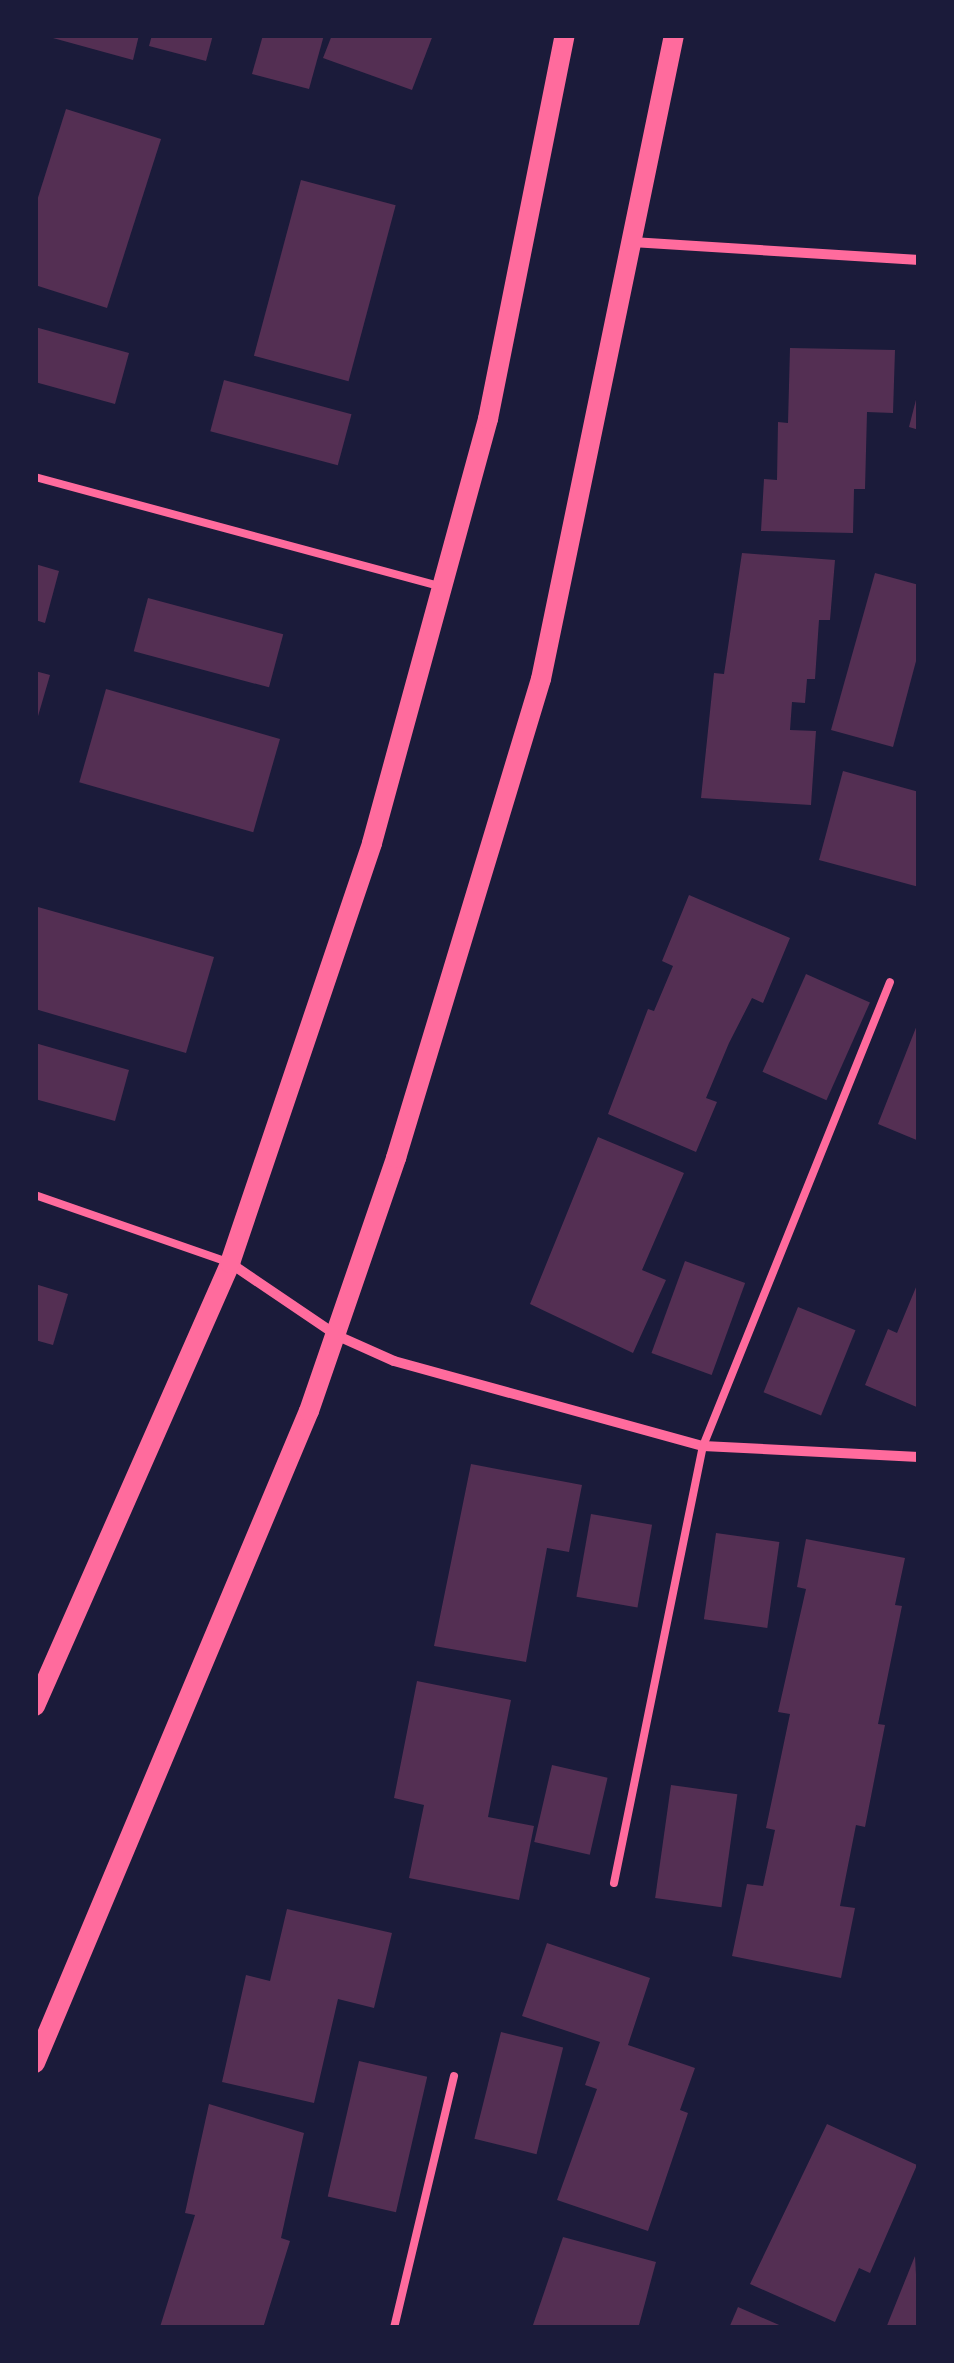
<!DOCTYPE html>
<style>
body{margin:0}
#map{position:relative;width:954px;height:2363px;overflow:hidden;background:#1b1b3a;font-family:Inter,sans-serif}
div>[style]{position:absolute}
.building>*{inset:0;background:#542f53;transform-origin:0 0}
.service>*{height:8px;margin:-4px;padding:0 4px;transform-origin:4px;border-radius:4px;background:#ff6b9d}
.minor>*{height:10px;margin:-5px;padding:0 5px;transform-origin:5px;border-radius:5px;background:#ff6b9d}
.secondary>*{height:20px;margin:-10px;padding:0 10px;transform-origin:10px;border-radius:10px;background:#ff6b9d}
span{translate:-50% -50%;white-space:nowrap;text-align:center;line-height:1.15;-webkit-text-stroke:8px #1b1b3a;paint-order:stroke}
.frame{position:absolute;inset:0;border:38px solid #1b1b3a;pointer-events:none}
</style>
<div id="map">
<div class="building">
<div style="clip-path:polygon(42px 35px,139px 35px,133px 60px)"></div>
<div style="clip-path:polygon(152px 35px,213px 35px,206px 61px,149px 46px)"></div>
<div style="clip-path:polygon(263px 35px,324px 35px,309px 89px,252px 74px)"></div>
<div style="clip-path:polygon(332px 35px,433px 35px,412px 90px,323px 58px)"></div>
<div style="clip-path:polygon(66px 109px,161px 139px,107px 308px,35px 285px,35px 207px)"></div>
<div style="left:301px;top:180px;width:98px;height:182px;rotate:15deg"></div>
<div style="clip-path:polygon(35px 327px,129px 353px,115px 404px,35px 382px)"></div>
<div style="clip-path:polygon(790px 348px,895px 350px,893px 413px,867px 412px,865px 489px,854px 489px,853px 533px,761px 531px,764px 479px,777px 480px,778px 422px,788px 423px)"></div>
<div style="left:224px;top:380px;width:132px;height:53px;rotate:15deg"></div>
<div style="clip-path:polygon(918px 392px,919px 392px,919px 430px,909px 427px)"></div>
<div style="clip-path:polygon(742px 553px,835px 560px,830px 620px,819px 620px,815px 679px,807px 679px,805px 703px,792px 702px,790px 730px,816px 731px,811px 805px,701px 798px,714px 673px,724px 674px)"></div>
<div style="clip-path:polygon(35px 564px,59px 571px,45px 623px,35px 620px)"></div>
<div style="clip-path:polygon(875px 573px,919px 585px,919px 650px,893px 747px,831px 730px)"></div>
<div style="left:148px;top:598px;width:140px;height:55px;rotate:15deg"></div>
<div style="clip-path:polygon(35px 671px,50px 675px,36px 723px,35px 723px)"></div>
<div style="left:106px;top:689px;width:181px;height:97px;rotate:16deg"></div>
<div style="clip-path:polygon(843px 771px,919px 792px,919px 887px,819px 860px)"></div>
<div style="clip-path:polygon(689px 895px,790px 938px,763px 1003px,752px 998px,729px 1043px,706px 1098px,717px 1102px,696px 1152px,608px 1114px,648px 1009px,654px 1011px,673px 966px,662px 961px)"></div>
<div style="clip-path:polygon(38px 907px,214px 957px,186px 1053px,35px 1009px)"></div>
<div style="left:806px;top:974px;width:70px;height:107px;rotate:24deg"></div>
<div style="clip-path:polygon(919px 1020px,919px 1141px,878px 1124px)"></div>
<div style="clip-path:polygon(35px 1043px,129px 1070px,115px 1121px,35px 1099px)"></div>
<div style="clip-path:polygon(598px 1137px,684px 1173px,642px 1270px,666px 1280px,633px 1353px,530px 1304px)"></div>
<div style="left:685px;top:1261px;width:64px;height:98px;rotate:20deg"></div>
<div style="clip-path:polygon(919px 1280px,919px 1408px,865px 1385px,888px 1329px,897px 1333px)"></div>
<div style="clip-path:polygon(35px 1284px,68px 1294px,53px 1345px,35px 1340px)"></div>
<div style="left:798px;top:1307px;width:62px;height:92px;rotate:22deg"></div>
<div style="clip-path:polygon(471px 1464px,582px 1485px,569px 1552px,547px 1548px,526px 1662px,434px 1646px)"></div>
<div style="left:591px;top:1514px;width:62px;height:84px;rotate:10deg"></div>
<div style="left:716px;top:1533px;width:64px;height:87px;rotate:8deg"></div>
<div style="clip-path:polygon(806px 1539px,905px 1558px,895px 1605px,902px 1606px,878px 1724px,885px 1725px,865px 1827px,856px 1825px,840px 1906px,855px 1908px,841px 1978px,732px 1956px,747px 1884px,763px 1886px,775px 1830px,766px 1828px,790px 1714px,778px 1712px,806px 1589px,797px 1587px)"></div>
<div style="clip-path:polygon(417px 1681px,511px 1700px,488px 1817px,534px 1826px,519px 1900px,409px 1878px,424px 1805px,394px 1798px)"></div>
<div style="left:552px;top:1765px;width:57px;height:79px;rotate:13deg"></div>
<div style="left:671px;top:1785px;width:67px;height:114px;rotate:8deg"></div>
<div style="clip-path:polygon(287px 1909px,392px 1933px,374px 2008px,338px 1999px,314px 2103px,222px 2082px,246px 1975px,270px 1981px)"></div>
<div style="clip-path:polygon(547px 1943px,650px 1978px,628px 2045px,695px 2068px,680px 2110px,688px 2113px,648px 2231px,557px 2200px,597px 2089px,585px 2085px,600px 2042px,522px 2016px)"></div>
<div style="left:501px;top:2032px;width:64px;height:110px;rotate:14deg"></div>
<div style="left:359px;top:2061px;width:70px;height:139px;rotate:13deg"></div>
<div style="clip-path:polygon(209px 2104px,304px 2133px,281px 2238px,290px 2241px,263px 2328px,160px 2327px,195px 2215px,185px 2213px)"></div>
<div style="clip-path:polygon(827px 2124px,917px 2165px,870px 2273px,859px 2268px,835px 2322px,750px 2284px)"></div>
<div style="clip-path:polygon(563px 2237px,656px 2262px,639px 2325px,532px 2328px)"></div>
<div style="clip-path:polygon(915px 2256px,919px 2328px,886px 2328px)"></div>
<div style="clip-path:polygon(738px 2307px,786px 2328px,729px 2328px)"></div>
</div>
<div class="service">
<div style="left:35px;top:477px;width:417px;rotate:15.1deg"></div>
<div style="left:35px;top:1195px;width:207px;rotate:19.2deg"></div>
<div style="left:614px;top:1883px;width:446px;rotate:-78.5deg"></div>
<div style="left:703px;top:1446px;width:500px;rotate:-68.05deg"></div>
<div style="left:394px;top:2328px;width:259px;rotate:-76.6deg"></div>
</div>
<div class="minor">
<div style="left:632px;top:242px;width:288px;rotate:3.6deg"></div>
<div style="left:230px;top:1263px;width:130px;rotate:34.1deg"></div>
<div style="left:338px;top:1336px;width:61px;rotate:24.1deg"></div>
<div style="left:394px;top:1361px;width:320px;rotate:15.4deg"></div>
<div style="left:703px;top:1446px;width:216px;rotate:2.9deg"></div>
</div>
<div class="secondary">
<div style="left:35px;top:1706px;width:484px;rotate:-66.2deg"></div>
<div style="left:230px;top:1263px;width:443px;rotate:-71.3deg"></div>
<div style="left:372px;top:843px;width:440px;rotate:-74.7deg"></div>
<div style="left:488px;top:419px;width:392px;rotate:-78.7deg"></div>
<div style="left:35px;top:2063px;width:707px;rotate:-67.21deg"></div>
<div style="left:309px;top:1411px;width:268px;rotate:-71deg"></div>
<div style="left:396px;top:1158px;width:500px;rotate:-73.16deg"></div>
<div style="left:541px;top:679px;width:658px;rotate:-78.33deg"></div>
</div>
<div class="frame"></div>
</div>
